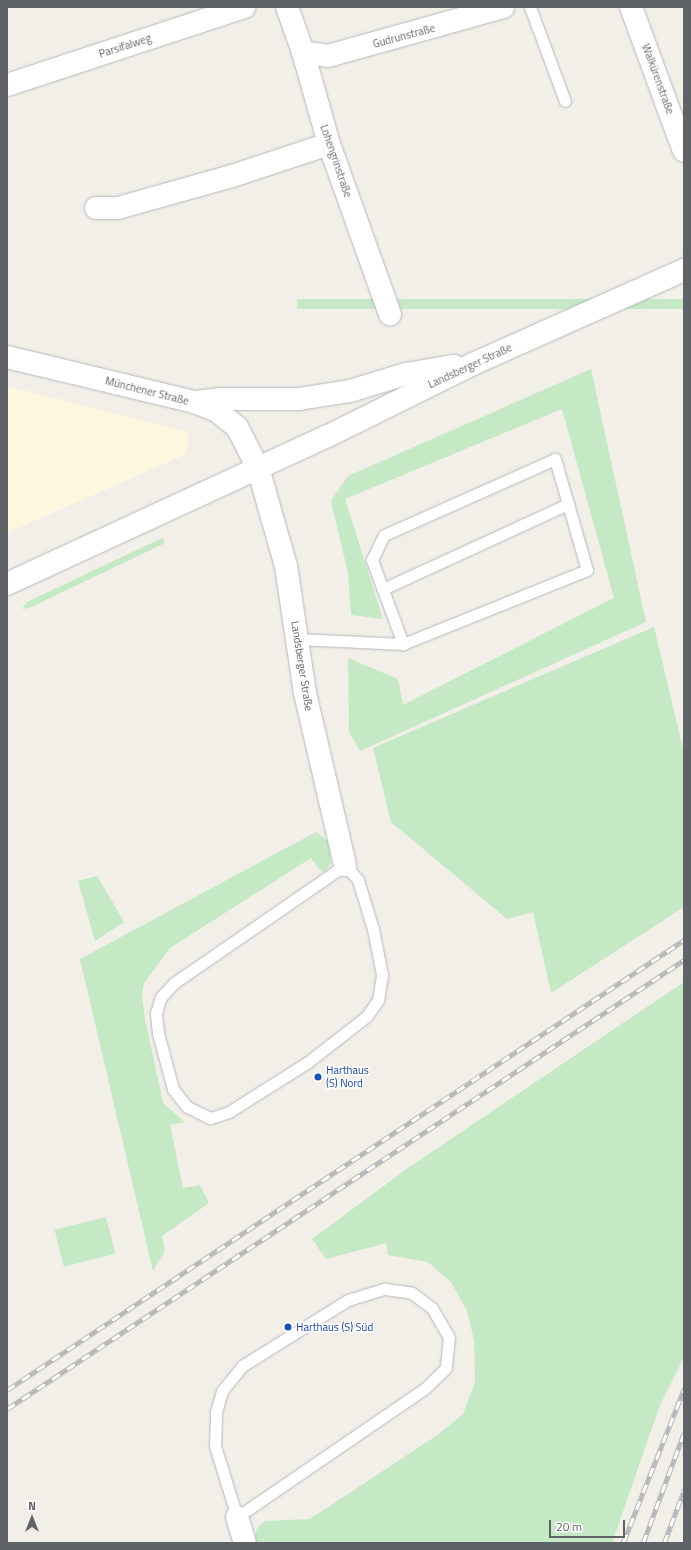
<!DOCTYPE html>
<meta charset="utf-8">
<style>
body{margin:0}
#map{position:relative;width:691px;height:1550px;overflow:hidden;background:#f1efe8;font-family:"Titillium Web",sans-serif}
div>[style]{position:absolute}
.commercial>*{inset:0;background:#fef7e0}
.green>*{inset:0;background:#c5e8c5;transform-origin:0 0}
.roads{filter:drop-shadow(0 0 1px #b5b8bc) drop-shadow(0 0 1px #b5b8bc)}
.lane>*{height:11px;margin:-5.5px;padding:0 5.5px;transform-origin:5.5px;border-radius:5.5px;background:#fff}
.street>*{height:22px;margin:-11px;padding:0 11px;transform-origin:11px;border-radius:11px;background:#fff}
.secondary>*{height:22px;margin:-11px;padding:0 11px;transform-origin:11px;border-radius:11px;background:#fff}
.rail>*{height:4.5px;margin-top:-2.25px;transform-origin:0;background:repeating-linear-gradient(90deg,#fff 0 9px,#b6b7b8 0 18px);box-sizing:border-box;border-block:1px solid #b6b7b8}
.dots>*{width:11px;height:11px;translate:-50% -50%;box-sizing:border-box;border:2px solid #fff;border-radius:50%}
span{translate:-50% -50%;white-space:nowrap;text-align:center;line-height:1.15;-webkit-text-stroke:3px #fff;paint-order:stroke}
.street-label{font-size:11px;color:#5f6368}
.transit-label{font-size:11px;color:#164399}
.left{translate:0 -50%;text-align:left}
.frame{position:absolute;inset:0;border:8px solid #5f6368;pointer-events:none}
.north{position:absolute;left:12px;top:1498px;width:40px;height:40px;-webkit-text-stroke:3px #fff;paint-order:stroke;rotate:0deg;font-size:11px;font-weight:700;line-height:16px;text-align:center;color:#5f6368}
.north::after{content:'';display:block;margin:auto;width:14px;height:18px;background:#5f6368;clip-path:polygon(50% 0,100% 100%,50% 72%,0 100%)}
.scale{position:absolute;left:549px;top:1520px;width:76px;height:18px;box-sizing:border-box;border:2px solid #5f6368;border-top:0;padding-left:5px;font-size:12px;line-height:14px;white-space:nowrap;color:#5f6368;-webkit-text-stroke:3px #fff;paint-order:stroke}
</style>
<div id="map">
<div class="commercial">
<div style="clip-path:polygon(7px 386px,189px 432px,186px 454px,7px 533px)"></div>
</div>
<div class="green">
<div style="left:684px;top:299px;width:10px;height:387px;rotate:90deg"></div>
<div style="clip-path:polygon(591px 369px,646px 622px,360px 751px,349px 732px,348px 658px,398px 679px,403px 705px,614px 598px,562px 409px,345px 499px,383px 619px,351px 615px,348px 573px,331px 501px,348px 476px)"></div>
<div style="clip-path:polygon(162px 538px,165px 542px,161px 545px,29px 608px,22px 609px,27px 602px)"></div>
<div style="clip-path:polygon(654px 627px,684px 753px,684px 907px,551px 993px,533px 912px,507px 919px,391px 822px,373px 748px)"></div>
<div style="clip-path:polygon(316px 832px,329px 842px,331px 863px,326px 870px,322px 872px,311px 858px,170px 948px,144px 983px,142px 996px,145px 1019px,163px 1103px,185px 1122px,170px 1125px,183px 1188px,200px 1185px,209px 1203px,162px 1236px,165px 1250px,153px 1271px,80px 959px)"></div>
<div style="clip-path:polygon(97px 876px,124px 922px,95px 941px,78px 881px)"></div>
<div style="clip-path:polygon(684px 982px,684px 1357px,660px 1405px,612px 1543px,254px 1543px,257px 1528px,265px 1521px,310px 1519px,439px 1434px,463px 1414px,475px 1382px,474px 1340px,467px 1311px,451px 1282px,428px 1262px,388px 1255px,386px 1243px,326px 1259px,312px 1239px,408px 1168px)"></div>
<div style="left:106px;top:1217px;width:38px;height:53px;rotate:76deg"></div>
</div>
<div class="roads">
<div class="lane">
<div style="left:530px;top:7px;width:100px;rotate:69.6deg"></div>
<div style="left:383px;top:589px;width:204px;rotate:-24.7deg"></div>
<div style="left:298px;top:639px;width:105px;rotate:2.7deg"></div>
<div style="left:403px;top:644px;width:198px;rotate:-21.9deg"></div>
<div style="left:587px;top:570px;width:116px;rotate:-106.1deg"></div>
<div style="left:555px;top:459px;width:187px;rotate:156deg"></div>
<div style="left:384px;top:535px;width:28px;rotate:116deg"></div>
<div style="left:372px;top:560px;width:90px;rotate:69.7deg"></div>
<div style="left:345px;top:865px;width:20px;rotate:49deg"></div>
<div style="left:358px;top:880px;width:51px;rotate:73deg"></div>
<div style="left:373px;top:929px;width:47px;rotate:78.9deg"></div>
<div style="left:382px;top:975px;width:25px;rotate:99deg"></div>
<div style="left:378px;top:1000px;width:19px;rotate:125deg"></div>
<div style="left:367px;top:1016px;width:75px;rotate:142.1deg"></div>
<div style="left:308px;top:1062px;width:93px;rotate:147.7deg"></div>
<div style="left:229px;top:1112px;width:20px;rotate:162deg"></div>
<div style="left:210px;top:1118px;width:25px;rotate:-154deg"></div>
<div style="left:187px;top:1107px;width:23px;rotate:-128deg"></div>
<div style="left:173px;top:1089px;width:58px;rotate:-105deg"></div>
<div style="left:158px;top:1033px;width:20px;rotate:-96deg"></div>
<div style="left:156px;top:1013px;width:17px;rotate:-73deg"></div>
<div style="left:161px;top:997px;width:19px;rotate:-47deg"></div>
<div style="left:174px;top:983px;width:208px;rotate:-34.6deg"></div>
<div style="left:385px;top:1289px;width:27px;rotate:8deg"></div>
<div style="left:412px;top:1293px;width:25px;rotate:37deg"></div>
<div style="left:432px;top:1308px;width:34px;rotate:60deg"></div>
<div style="left:449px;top:1337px;width:31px;rotate:96deg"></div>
<div style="left:446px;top:1368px;width:30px;rotate:136deg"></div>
<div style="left:424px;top:1389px;width:227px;rotate:145.6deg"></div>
<div style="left:237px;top:1517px;width:74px;rotate:-107.2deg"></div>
<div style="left:215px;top:1446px;width:34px;rotate:-88deg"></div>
<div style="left:216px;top:1412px;width:22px;rotate:-74deg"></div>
<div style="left:222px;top:1391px;width:32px;rotate:-51deg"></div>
<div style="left:242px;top:1366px;width:125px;rotate:-31.9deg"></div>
<div style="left:348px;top:1300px;width:39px;rotate:-17deg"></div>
</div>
<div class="street">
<div style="left:287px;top:7px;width:48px;rotate:70.4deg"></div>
<div style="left:303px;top:52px;width:96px;rotate:74.2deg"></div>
<div style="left:329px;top:144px;width:181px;rotate:70.3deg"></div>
<div style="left:631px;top:7px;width:153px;rotate:69.8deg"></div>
<div style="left:303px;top:52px;width:25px;rotate:9deg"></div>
<div style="left:328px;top:56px;width:182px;rotate:-15.6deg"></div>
<div style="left:7px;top:85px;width:250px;rotate:-18.2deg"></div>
<div style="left:96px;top:208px;width:22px"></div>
<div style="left:118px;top:208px;width:118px;rotate:-15.7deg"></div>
<div style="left:232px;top:176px;width:102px;rotate:-18.3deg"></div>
<div style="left:258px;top:468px;width:102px;rotate:74.1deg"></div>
<div style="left:286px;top:566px;width:128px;rotate:81.5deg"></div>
<div style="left:305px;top:693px;width:177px;rotate:76.9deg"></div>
<div style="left:237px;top:1517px;width:27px;rotate:73deg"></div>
</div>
<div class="secondary">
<div style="left:7px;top:357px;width:192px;rotate:13.5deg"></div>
<div style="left:194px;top:402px;width:25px;rotate:21deg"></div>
<div style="left:217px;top:411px;width:26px;rotate:39deg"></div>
<div style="left:237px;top:427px;width:46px;rotate:62.9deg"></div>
<div style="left:196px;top:402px;width:25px;rotate:-7deg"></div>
<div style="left:221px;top:399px;width:78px"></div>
<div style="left:299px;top:399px;width:52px;rotate:-8.9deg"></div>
<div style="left:350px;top:391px;width:59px;rotate:-16.9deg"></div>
<div style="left:406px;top:374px;width:49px;rotate:-9.5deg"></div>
<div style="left:7px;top:584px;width:353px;rotate:-24.8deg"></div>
<div style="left:328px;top:436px;width:164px;rotate:-26.4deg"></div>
<div style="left:475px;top:363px;width:229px;rotate:-24deg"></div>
</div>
</div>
<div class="rail">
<div style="left:7px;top:1390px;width:813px;rotate:-33.61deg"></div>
<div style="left:7px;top:1409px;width:812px;rotate:-33.55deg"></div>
<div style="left:623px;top:1543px;width:166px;rotate:-68.4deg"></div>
<div style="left:643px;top:1543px;width:117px;rotate:-69.6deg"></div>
<div style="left:664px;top:1543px;width:57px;rotate:-69.3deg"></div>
</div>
<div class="dots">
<div style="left:318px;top:1077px;background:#1a4fb4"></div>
<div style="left:288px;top:1327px;background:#1a4fb4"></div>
</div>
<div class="street-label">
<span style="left:404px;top:36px;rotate:-15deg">Gudrunstraße</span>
<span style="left:125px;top:46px;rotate:-18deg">Parsifalweg</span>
<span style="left:658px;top:79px;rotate:70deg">Walkürenstraße</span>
<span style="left:336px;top:161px;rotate:71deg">Lohengrinstraße</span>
<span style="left:470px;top:366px;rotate:-25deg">Landsberger Straße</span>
<span style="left:147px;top:391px;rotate:14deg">Münchener Straße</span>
<span style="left:302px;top:666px;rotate:81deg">Landsberger Straße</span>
</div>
<div class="transit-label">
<span class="left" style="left:326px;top:1077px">Harthaus<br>(S) Nord</span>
<span class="left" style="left:296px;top:1327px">Harthaus (S) Süd</span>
</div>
<div class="frame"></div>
<div class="north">N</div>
<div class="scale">20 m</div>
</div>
